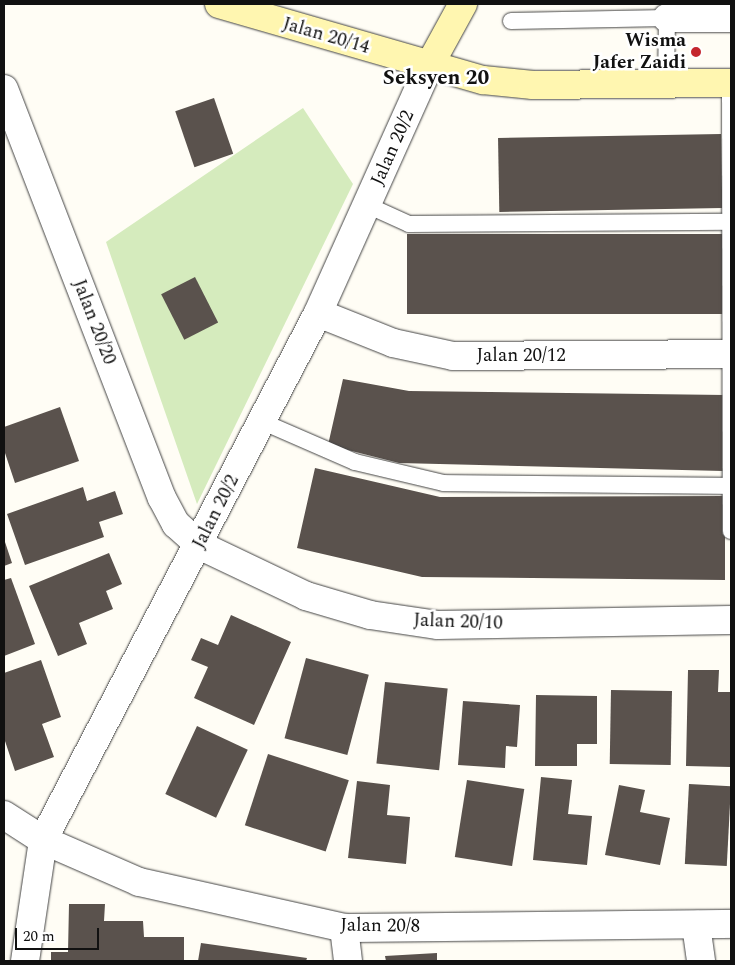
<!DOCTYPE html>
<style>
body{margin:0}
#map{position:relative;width:735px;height:965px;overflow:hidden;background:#fffdf5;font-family:Spectral,serif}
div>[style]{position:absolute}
.green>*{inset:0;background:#d5ebbd}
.building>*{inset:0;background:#5a524d;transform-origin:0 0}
.roads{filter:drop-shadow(0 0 1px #444) drop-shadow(0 0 1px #444)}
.lane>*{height:16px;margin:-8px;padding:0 8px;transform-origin:8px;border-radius:8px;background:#fff}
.street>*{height:28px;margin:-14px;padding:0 14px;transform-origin:14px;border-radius:14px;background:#fff}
.secondary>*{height:28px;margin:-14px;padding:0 14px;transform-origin:14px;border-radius:14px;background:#fff6b0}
.dots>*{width:14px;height:14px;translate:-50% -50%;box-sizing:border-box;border:2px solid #fff;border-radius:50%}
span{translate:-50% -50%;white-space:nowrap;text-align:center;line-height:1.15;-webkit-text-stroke:5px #fff;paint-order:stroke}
.street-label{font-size:19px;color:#111}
.poi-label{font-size:19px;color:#111;font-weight:700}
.right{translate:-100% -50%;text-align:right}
.quarter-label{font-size:21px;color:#111;font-weight:700}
.frame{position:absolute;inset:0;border:5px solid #111;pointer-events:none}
.scale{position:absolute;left:15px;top:928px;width:84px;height:22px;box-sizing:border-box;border:2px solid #111;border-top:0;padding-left:6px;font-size:15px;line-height:18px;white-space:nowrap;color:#111;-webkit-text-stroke:4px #fff;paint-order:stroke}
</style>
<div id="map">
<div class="green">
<div style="clip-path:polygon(303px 108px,353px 184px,197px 504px,106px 242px)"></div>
</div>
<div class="building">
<div style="left:214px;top:98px;width:59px;height:41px;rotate:71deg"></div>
<div style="left:721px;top:134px;width:74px;height:223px;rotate:89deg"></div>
<div style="left:407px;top:234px;width:316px;height:80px"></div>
<div style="left:195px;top:277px;width:51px;height:38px;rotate:63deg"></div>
<div style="clip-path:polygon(343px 379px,409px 391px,725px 395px,723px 471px,399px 463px,328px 445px)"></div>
<div style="clip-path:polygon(60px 407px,79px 461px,15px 483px,4px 450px,4px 427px)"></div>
<div style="clip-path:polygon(315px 468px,440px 497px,725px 496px,725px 580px,422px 577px,297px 548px)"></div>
<div style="clip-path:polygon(83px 487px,87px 501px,115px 491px,123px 514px,99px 522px,104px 537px,25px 565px,7px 514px)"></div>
<div style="clip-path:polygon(4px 539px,12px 563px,4px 566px)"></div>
<div style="clip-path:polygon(109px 553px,122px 584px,106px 591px,113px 609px,79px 623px,87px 644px,58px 656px,29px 586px)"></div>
<div style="clip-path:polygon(11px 578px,35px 644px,4px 656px,4px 580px)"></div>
<div style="clip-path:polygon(231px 615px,291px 642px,254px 725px,194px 698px,208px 667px,191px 660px,201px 638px,218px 645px)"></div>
<div style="left:306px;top:658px;width:65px;height:83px;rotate:15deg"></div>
<div style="clip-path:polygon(41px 660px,61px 717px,42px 724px,54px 757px,15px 771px,4px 738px,4px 673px)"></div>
<div style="clip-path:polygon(688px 670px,719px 670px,718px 692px,731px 692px,731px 767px,686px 766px)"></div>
<div style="left:385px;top:682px;width:63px;height:82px;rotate:6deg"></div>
<div style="left:611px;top:690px;width:61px;height:74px;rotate:1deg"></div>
<div style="clip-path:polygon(536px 695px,597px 696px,597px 744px,577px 744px,577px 766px,535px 766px)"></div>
<div style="clip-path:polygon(463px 701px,520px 705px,517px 747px,506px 746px,505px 768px,458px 765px)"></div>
<div style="left:197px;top:726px;width:56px;height:75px;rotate:25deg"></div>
<div style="left:268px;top:754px;width:85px;height:75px;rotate:18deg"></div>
<div style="clip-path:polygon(541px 777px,572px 780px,568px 814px,592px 816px,587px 865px,533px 860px)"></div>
<div style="left:467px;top:780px;width:58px;height:78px;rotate:9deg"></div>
<div style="clip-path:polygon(357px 781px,390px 785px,387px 815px,410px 817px,406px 864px,348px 858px)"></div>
<div style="left:689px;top:784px;width:42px;height:80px;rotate:3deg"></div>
<div style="clip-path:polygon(619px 785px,645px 790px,640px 812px,670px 818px,660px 865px,605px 855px)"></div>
<div style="clip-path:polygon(69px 904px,105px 904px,104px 921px,143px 921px,144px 937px,184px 937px,184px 961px,51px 961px,51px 952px,68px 952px)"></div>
<div style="clip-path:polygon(201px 943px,307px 958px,306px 961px,198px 961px)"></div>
<div style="clip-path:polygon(437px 953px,437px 961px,386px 961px,385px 956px)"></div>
</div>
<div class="roads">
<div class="lane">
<div style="left:511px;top:21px;width:156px;rotate:-1.1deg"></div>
<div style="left:667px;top:18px;width:66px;rotate:90.9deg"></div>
<div style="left:730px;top:83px;width:448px;rotate:89.9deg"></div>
<div style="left:367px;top:205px;width:46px;rotate:24.3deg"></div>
<div style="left:409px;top:224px;width:322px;rotate:-0.4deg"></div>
<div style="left:263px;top:422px;width:100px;rotate:23.5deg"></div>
<div style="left:355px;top:462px;width:91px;rotate:13.3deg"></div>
<div style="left:444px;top:483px;width:287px;rotate:0.6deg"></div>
</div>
<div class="street">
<div style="left:667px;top:18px;width:64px"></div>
<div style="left:4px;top:89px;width:438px;rotate:68.9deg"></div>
<div style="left:162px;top:498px;width:30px;rotate:62deg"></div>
<div style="left:176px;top:524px;width:31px;rotate:42deg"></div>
<div style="left:199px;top:545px;width:119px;rotate:25.5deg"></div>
<div style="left:306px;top:596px;width:67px;rotate:16.5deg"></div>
<div style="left:370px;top:615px;width:69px;rotate:8.4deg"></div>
<div style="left:438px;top:625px;width:293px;rotate:-1deg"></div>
<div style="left:318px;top:313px;width:81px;rotate:21.8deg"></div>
<div style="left:393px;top:343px;width:61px;rotate:12.2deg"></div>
<div style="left:453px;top:356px;width:278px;rotate:-0.4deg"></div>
<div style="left:4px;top:815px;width:46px;rotate:32.7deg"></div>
<div style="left:43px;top:840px;width:105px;rotate:23.6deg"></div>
<div style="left:139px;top:882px;width:210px;rotate:12.6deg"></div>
<div style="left:344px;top:928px;width:387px;rotate:-0.6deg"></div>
<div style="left:696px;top:925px;width:36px;rotate:82deg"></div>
<div style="left:344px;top:928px;width:33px;rotate:83deg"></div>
<div style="left:25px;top:961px;width:122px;rotate:-81.5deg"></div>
<div style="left:43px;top:840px;width:594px;rotate:-62.44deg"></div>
<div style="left:318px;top:313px;width:271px;rotate:-65.8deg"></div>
</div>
<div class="secondary">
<div style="left:219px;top:4px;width:275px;rotate:16.1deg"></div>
<div style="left:483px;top:80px;width:50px;rotate:5.7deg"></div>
<div style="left:533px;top:85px;width:198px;rotate:-0.6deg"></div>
<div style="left:429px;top:66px;width:71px;rotate:-61.3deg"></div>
</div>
</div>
<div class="dots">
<div style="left:696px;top:52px;background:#c4262e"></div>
</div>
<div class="street-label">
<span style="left:326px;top:36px;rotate:16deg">Jalan 20/14</span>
<span style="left:393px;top:148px;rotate:-66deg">Jalan 20/2</span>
<span style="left:94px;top:322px;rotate:69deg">Jalan 20/20</span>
<span style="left:521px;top:356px">Jalan 20/12</span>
<span style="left:216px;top:512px;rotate:-63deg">Jalan 20/2</span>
<span style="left:458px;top:622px;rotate:2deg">Jalan 20/10</span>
<span style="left:380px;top:926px;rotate:1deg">Jalan 20/8</span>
</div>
<div class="poi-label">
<span class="right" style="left:686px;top:52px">Wisma<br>Jafer Zaidi</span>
</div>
<div class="quarter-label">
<span style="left:436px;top:78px">Seksyen 20</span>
</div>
<div class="frame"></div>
<div class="scale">20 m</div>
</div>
